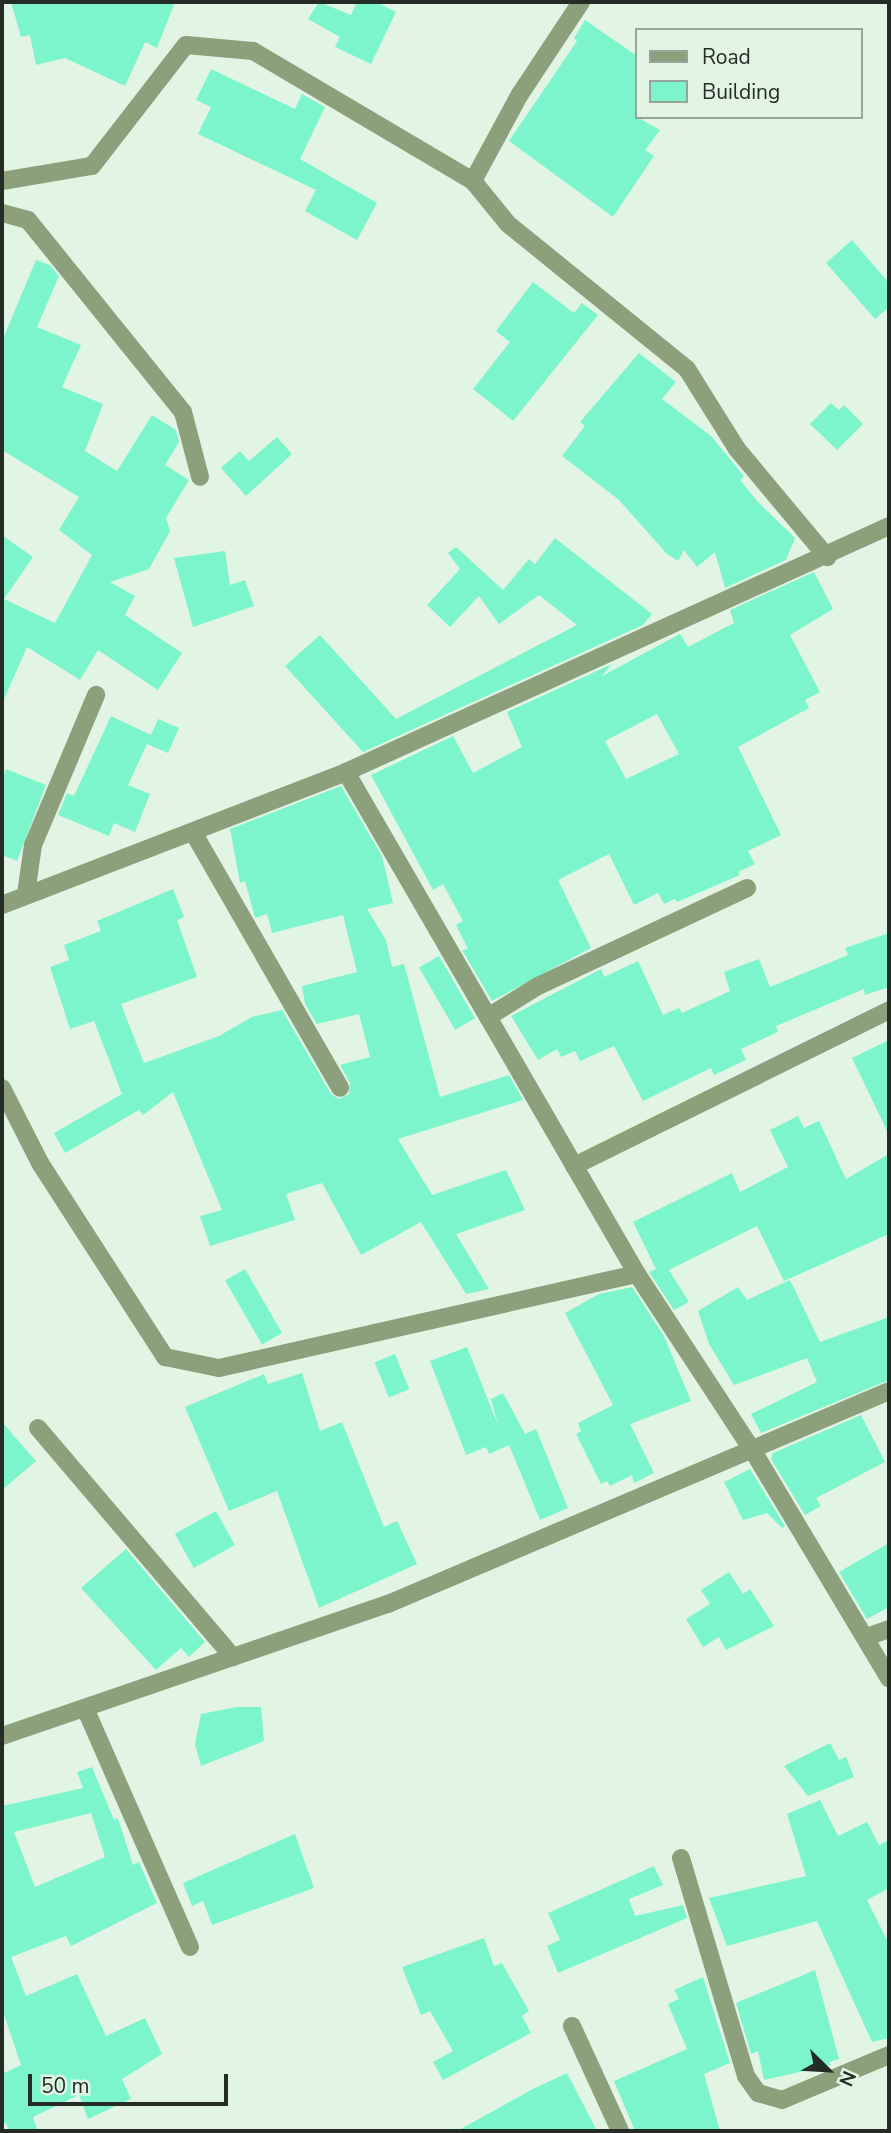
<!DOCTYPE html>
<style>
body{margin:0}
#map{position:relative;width:891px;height:2133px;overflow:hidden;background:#e2f5e5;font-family:"Nunito Sans",sans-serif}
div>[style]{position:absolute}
.building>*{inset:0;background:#7cf5cc;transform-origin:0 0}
.street>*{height:18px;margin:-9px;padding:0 9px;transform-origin:9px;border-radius:9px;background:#8da07c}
span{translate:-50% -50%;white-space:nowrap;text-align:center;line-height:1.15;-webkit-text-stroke:7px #e2f5e5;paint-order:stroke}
.frame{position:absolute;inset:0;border:4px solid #252c26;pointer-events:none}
.legend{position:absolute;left:635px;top:28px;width:228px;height:91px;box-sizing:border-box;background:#e2f5e5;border:2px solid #96a599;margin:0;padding:9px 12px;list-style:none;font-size:21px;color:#252c26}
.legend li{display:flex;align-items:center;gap:14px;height:35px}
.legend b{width:35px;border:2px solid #96a599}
.north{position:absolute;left:793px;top:2035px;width:70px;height:70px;-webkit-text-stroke:5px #e2f5e5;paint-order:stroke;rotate:114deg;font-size:19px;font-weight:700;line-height:28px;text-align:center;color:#252c26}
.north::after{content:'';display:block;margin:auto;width:24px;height:32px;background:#252c26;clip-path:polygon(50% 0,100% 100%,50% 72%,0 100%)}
.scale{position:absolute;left:28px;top:2074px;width:200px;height:32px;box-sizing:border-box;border:4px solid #252c26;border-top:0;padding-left:9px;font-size:21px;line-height:24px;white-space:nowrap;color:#252c26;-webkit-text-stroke:5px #e2f5e5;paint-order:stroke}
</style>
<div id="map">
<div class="building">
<div style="clip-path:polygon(11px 2px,175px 2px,157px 48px,145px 42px,125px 86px,65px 58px,36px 65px,30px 35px,21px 37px)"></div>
<div style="clip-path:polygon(319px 2px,351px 15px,357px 2px,376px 2px,396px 12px,371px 64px,335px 47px,340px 37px,308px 19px)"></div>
<div style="clip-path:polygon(585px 20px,637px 56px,637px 117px,660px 130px,645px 150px,654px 156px,613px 217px,509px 141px,577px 41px,574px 38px)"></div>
<div style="clip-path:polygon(211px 69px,295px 109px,302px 94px,325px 107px,300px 159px,377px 203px,357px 240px,305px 211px,316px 190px,198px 134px,211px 107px,196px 100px)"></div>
<div style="clip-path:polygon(852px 240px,889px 283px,889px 307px,875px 319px,826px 263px)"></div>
<div style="clip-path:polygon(36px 260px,50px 265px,59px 276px,37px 327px,81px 345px,62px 387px,103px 404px,85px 451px,117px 471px,152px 415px,176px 430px,179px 442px,165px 465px,189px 480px,166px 518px,170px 531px,149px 569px,110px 582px,135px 596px,125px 615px,182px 653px,158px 690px,98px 650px,80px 680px,27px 647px,2px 704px,2px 535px,33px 557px,4px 599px,55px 623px,92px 555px,59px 530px,79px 497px,2px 450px,2px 341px)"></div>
<div style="clip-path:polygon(533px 282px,574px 313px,582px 303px,598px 315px,513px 421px,473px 389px,510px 342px,496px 331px)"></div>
<div style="clip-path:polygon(639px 353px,676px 382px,662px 399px,711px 436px,744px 476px,740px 480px,758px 502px,795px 538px,786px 560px,725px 588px,715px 552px,697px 567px,684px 550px,678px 561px,667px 554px,618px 499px,562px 456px,585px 426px,580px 422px)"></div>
<div style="clip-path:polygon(831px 403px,839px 410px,844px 405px,863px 424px,837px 450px,810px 424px)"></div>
<div style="clip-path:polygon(277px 437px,292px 454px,246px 496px,221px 468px,240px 451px,249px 461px)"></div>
<div style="clip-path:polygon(555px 538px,652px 614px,643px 625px,363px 752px,285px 666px,320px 635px,396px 719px,577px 625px,539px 595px,499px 624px,479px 596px,450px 627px,427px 605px,460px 569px,448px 553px,456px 547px,503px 590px,529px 559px,535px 564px)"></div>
<div style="clip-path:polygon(225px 551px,230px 585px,245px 580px,254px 606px,193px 627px,174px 558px)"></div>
<div style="clip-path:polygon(evenodd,814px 572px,833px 609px,790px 635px,820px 692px,805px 700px,809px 708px,738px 747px,781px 835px,748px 851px,755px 864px,738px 872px,740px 875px,677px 902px,675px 899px,664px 904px,658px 893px,634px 905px,609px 854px,558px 880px,591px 948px,492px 1001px,462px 950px,468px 949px,456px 925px,463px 921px,443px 884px,433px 890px,371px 775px,453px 736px,473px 773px,522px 747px,507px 712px,612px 664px,602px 676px,680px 634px,688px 647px,734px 623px,730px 610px,814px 572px,657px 714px,679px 754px,626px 779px,605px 741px,657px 714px)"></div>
<div style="clip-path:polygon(111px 716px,151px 735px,158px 719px,179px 728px,168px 753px,147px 744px,128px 785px,150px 794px,135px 832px,114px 823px,109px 836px,58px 815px,67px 793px,74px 796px)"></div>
<div style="clip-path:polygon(6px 769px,46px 785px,17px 861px,2px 855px,2px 780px)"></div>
<div style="clip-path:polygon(341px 786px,382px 856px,393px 903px,367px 909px,386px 940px,392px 967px,404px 964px,440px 1097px,509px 1075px,523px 1100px,398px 1139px,432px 1195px,506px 1170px,525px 1210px,456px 1234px,489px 1289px,466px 1294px,421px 1222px,361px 1255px,322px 1183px,286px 1194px,295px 1220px,210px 1246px,200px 1216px,222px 1210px,173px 1092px,143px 1115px,139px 1110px,65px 1153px,54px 1133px,122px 1094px,94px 1021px,70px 1029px,50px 967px,69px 960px,64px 945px,101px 931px,97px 921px,173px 889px,184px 917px,177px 920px,197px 977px,121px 1004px,144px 1063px,219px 1036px,252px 1017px,282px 1010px,331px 1094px,339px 1099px,349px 1094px,350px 1083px,340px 1065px,370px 1057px,359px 1014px,317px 1024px,305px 1004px,302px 986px,357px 972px,343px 915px,272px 933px,267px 914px,255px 918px,245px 881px,240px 883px,230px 829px)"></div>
<div style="clip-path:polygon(889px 933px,889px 987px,865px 995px,864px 989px,776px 1026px,778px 1032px,741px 1049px,746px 1060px,714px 1075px,711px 1068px,643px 1101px,614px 1046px,580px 1061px,575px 1051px,561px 1057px,557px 1049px,538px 1060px,511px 1016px,601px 969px,604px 977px,638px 961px,663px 1015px,679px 1008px,682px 1013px,730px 991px,724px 972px,759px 959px,770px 987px,848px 955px,845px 948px)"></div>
<div style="left:439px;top:956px;width:72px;height:23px;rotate:60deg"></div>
<div style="clip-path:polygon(889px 1040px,889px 1135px,852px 1058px)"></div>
<div style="clip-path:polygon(798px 1116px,804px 1128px,819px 1121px,846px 1179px,889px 1154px,889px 1234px,784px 1281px,757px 1226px,669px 1270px,689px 1302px,674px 1310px,649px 1272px,656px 1269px,633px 1222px,732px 1173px,740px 1192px,788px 1167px,770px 1130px)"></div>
<div style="left:245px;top:1269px;width:74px;height:23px;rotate:60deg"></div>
<div style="clip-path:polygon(790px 1280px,820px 1342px,889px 1317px,889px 1380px,761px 1433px,751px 1414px,817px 1382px,807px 1358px,734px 1385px,709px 1344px,698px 1311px,738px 1287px,747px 1300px)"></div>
<div style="clip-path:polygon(632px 1287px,664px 1336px,691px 1401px,630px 1424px,654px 1473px,634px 1483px,632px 1475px,610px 1486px,607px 1481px,601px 1484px,576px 1434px,581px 1431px,578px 1423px,613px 1405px,565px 1313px,599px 1294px)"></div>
<div style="clip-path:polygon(467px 1347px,498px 1425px,491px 1399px,503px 1393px,525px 1434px,536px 1429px,568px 1508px,540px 1520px,509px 1445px,489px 1454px,486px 1447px,466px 1455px,430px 1361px)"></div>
<div style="left:395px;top:1354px;width:38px;height:22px;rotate:68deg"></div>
<div style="clip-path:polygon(302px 1373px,320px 1431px,342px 1422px,384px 1527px,397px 1521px,417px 1564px,319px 1608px,277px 1491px,229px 1511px,185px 1407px,264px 1374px,268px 1384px)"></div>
<div style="clip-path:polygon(861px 1415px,885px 1462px,816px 1498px,821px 1506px,805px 1515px,771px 1459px,773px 1453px)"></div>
<div style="clip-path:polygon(2px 1422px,36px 1461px,2px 1490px)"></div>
<div style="clip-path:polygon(750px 1469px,785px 1526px,782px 1528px,767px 1513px,743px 1520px,724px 1482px)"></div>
<div style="left:216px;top:1511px;width:39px;height:47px;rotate:61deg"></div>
<div style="clip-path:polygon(889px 1543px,889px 1607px,867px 1619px,839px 1572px)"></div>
<div style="clip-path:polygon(126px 1549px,205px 1642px,189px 1657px,181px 1648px,156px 1670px,81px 1588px)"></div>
<div style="clip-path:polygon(729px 1572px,743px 1594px,750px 1589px,774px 1626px,726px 1650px,719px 1637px,703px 1647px,686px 1619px,710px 1604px,701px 1590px)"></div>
<div style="clip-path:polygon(237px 1707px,261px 1707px,264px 1741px,201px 1766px,195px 1744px,201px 1714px)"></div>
<div style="clip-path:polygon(830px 1743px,839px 1760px,846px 1757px,854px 1777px,808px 1796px,784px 1766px)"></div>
<div style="clip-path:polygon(evenodd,92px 1767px,114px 1820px,118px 1818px,133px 1865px,139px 1862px,157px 1903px,71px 1946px,66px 1936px,11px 1957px,26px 1996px,77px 1974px,106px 2036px,145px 2018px,162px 2054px,122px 2079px,131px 2099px,88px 2119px,79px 2095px,33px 2117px,38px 2131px,9px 2131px,6px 2123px,2px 2124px,2px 2074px,21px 2065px,2px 2009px,2px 1806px,83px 1788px,77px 1772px,92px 1767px,91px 1813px,105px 1857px,35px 1887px,14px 1832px,91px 1813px)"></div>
<div style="clip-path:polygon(820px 1800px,838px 1836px,867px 1822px,879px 1845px,889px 1840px,889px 1888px,867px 1900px,889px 1944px,889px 2038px,872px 2042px,817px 1921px,727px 1946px,709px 1898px,806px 1876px,787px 1814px)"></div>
<div style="clip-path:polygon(295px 1834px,314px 1888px,212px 1925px,203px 1901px,192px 1906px,183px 1883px)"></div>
<div style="clip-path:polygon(654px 1866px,663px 1885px,629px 1899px,635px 1916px,683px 1905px,687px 1918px,558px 1973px,547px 1946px,560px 1940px,548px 1913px)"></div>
<div style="clip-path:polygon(484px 1938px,494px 1966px,502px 1963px,529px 2011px,522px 2016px,531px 2033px,443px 2080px,433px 2062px,453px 2051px,430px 2011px,421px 2015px,402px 1967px)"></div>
<div style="clip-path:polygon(815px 1970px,839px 2059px,829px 2062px,831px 2065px,764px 2080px,758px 2051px,751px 2054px,736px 2003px)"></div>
<div style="clip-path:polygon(703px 1977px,730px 2063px,704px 2074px,720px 2131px,635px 2131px,614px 2081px,687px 2049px,668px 2004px,679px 1999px,674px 1990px)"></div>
<div style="clip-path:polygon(567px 2073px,597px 2131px,457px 2131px,531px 2090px)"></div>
</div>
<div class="street">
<div style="left:581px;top:2px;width:110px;rotate:123.5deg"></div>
<div style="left:520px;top:94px;width:99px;rotate:118.4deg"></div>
<div style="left:473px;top:181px;width:55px;rotate:50.9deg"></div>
<div style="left:508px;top:224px;width:230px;rotate:39deg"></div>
<div style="left:687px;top:369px;width:94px;rotate:58deg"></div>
<div style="left:737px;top:449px;width:141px;rotate:50.2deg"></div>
<div style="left:2px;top:181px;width:91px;rotate:-9.5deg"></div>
<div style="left:92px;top:166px;width:153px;rotate:-52.2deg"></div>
<div style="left:186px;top:45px;width:67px;rotate:5.1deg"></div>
<div style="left:253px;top:51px;width:256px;rotate:30.6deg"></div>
<div style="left:2px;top:213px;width:27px;rotate:15deg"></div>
<div style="left:28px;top:220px;width:247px;rotate:51.1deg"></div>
<div style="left:183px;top:412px;width:67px;rotate:75.3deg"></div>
<div style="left:346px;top:772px;width:580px;rotate:59.9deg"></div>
<div style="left:637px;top:1274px;width:212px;rotate:56.8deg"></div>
<div style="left:753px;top:1451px;width:265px;rotate:59.1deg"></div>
<div style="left:193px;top:832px;width:295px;rotate:60.1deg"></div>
<div style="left:26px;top:894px;width:49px;rotate:-81.9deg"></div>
<div style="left:33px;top:845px;width:163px;rotate:-67.2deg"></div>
<div style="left:2px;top:905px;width:369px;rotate:-21.1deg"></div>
<div style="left:346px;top:772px;width:596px;rotate:-24.37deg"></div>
<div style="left:488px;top:1017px;width:59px;rotate:-31.8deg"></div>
<div style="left:538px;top:986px;width:231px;rotate:-25.1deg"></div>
<div style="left:2px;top:1088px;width:84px;rotate:63.1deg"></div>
<div style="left:40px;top:1163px;width:231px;rotate:57.2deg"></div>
<div style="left:165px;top:1357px;width:55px;rotate:11.5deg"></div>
<div style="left:219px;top:1368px;width:428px;rotate:-12.7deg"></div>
<div style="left:574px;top:1166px;width:352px;rotate:-26.3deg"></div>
<div style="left:38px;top:1428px;width:301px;rotate:49.6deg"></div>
<div style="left:867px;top:1637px;width:23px;rotate:-20deg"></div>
<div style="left:85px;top:1708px;width:261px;rotate:66.3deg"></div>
<div style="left:2px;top:1736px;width:408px;rotate:-18.9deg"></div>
<div style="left:388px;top:1604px;width:544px;rotate:-23.03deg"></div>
<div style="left:681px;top:1858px;width:227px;rotate:73.4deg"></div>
<div style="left:746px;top:2076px;width:21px;rotate:55deg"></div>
<div style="left:758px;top:2093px;width:25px;rotate:16deg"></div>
<div style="left:782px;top:2100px;width:116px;rotate:-22.8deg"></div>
<div style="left:572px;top:2026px;width:115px;rotate:65.4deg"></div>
</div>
<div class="frame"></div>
<ul class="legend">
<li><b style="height:9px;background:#8da07c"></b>Road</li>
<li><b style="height:19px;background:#7cf5cc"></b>Building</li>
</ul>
<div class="north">N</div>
<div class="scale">50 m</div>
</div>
